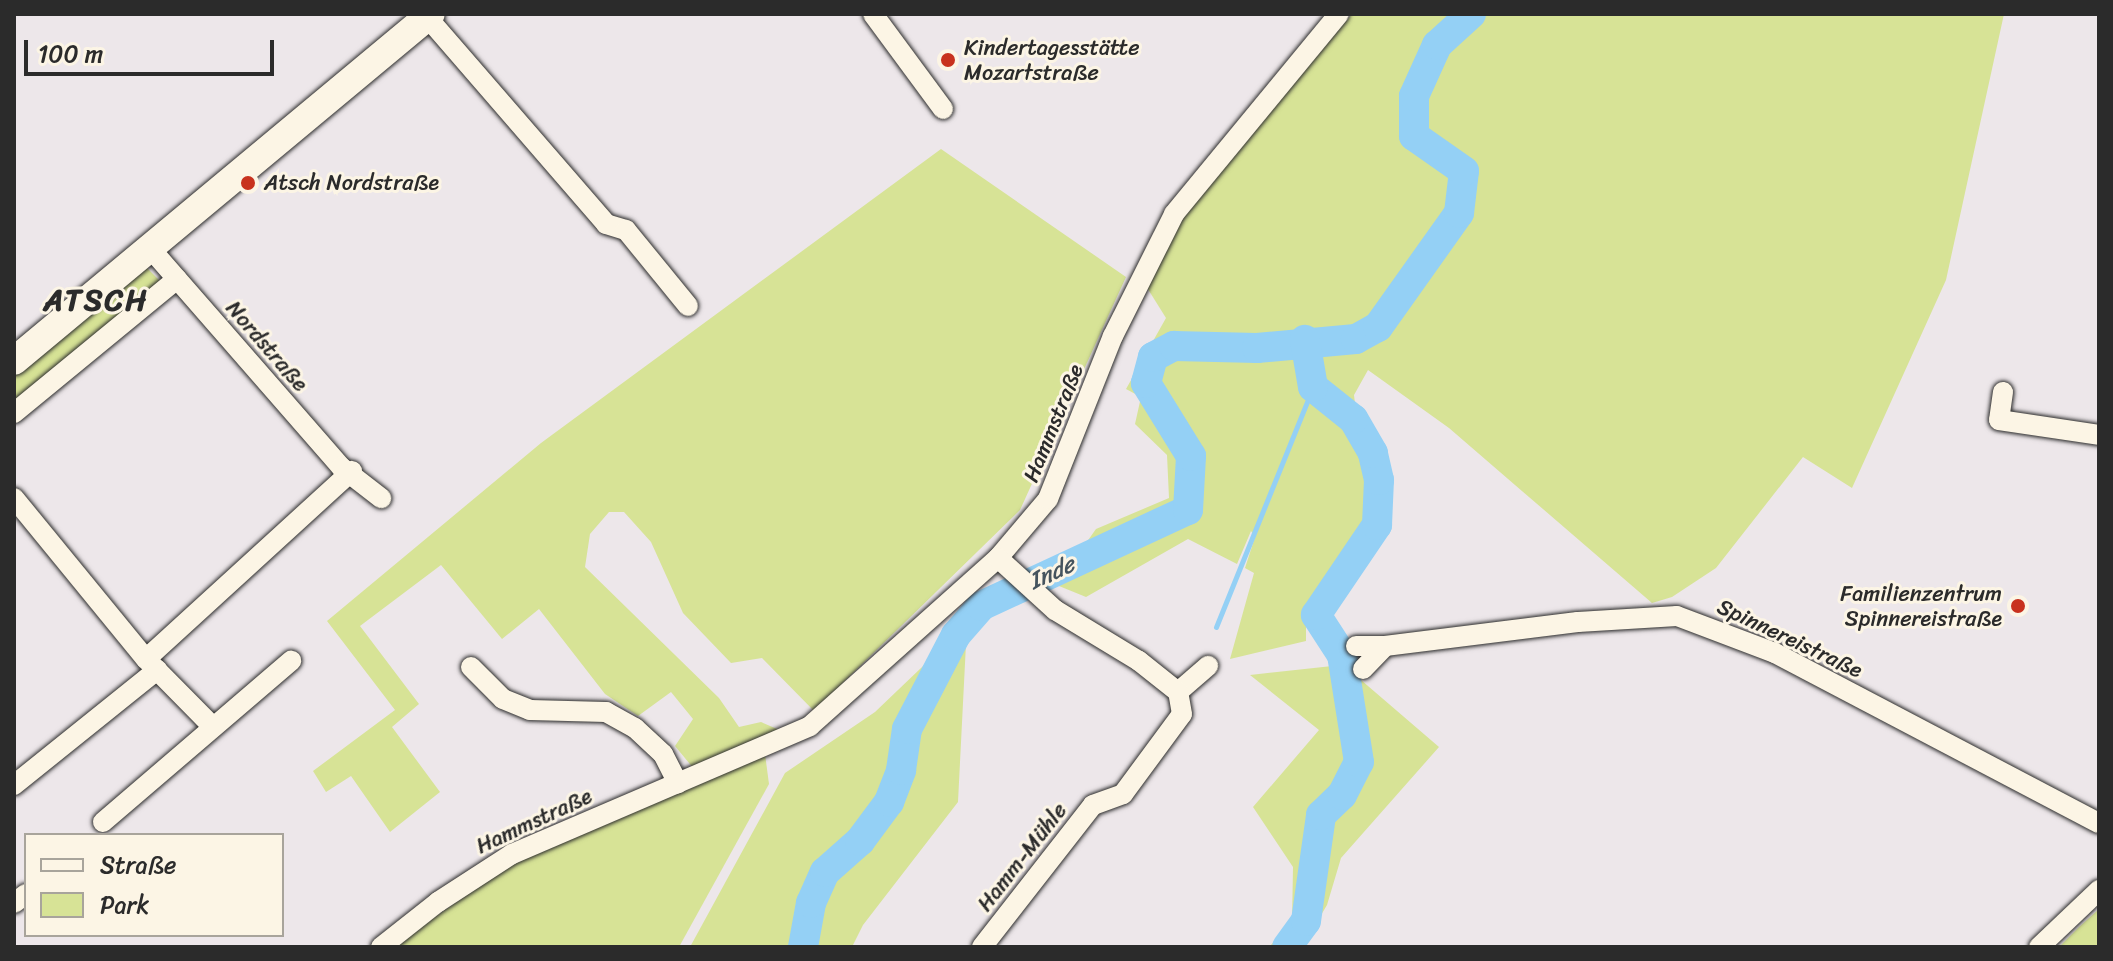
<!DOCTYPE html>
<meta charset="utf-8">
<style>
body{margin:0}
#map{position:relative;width:2113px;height:961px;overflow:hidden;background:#ede7ea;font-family:Sriracha,sans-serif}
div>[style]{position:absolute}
.green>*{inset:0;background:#d7e396}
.stream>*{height:5px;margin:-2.5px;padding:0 2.5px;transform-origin:2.5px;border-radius:2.5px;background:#94d0f5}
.river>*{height:30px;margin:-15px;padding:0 15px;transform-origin:15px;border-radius:15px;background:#94d0f5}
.roads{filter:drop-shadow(0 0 2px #2b2b2b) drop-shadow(0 0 2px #2b2b2b)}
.minor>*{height:20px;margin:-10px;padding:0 10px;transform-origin:10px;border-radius:10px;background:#fcf5e5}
.secondary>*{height:28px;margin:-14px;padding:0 14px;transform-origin:14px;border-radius:14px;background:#fcf5e5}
.dots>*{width:22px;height:22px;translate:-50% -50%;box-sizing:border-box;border:4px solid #fcf5e5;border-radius:50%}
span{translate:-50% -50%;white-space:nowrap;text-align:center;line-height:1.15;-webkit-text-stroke:6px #fcf5e5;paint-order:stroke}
.poi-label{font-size:22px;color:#2b2b2b}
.left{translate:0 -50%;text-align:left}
.right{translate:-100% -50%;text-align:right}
.street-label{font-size:22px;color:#2b2b2b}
.water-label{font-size:24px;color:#45545e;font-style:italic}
.district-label{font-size:30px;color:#2b2b2b;font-weight:700;letter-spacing:2px}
.frame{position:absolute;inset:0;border:16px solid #2b2b2b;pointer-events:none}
.legend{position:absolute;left:24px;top:833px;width:260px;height:104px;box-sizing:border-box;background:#fcf5e5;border:2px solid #a8a49b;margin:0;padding:10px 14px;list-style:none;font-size:24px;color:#2b2b2b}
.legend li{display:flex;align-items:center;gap:16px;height:40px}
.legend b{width:40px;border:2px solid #a8a49b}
.scale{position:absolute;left:24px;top:40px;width:250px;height:36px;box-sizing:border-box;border:4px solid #2b2b2b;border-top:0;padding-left:10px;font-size:24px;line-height:28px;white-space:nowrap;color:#2b2b2b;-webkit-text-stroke:6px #fcf5e5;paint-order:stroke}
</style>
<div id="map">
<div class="green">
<div style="clip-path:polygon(1352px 14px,2004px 14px,1946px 280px,1852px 488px,1803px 457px,1716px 568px,1672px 597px,1652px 603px,1449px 428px,1368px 370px,1354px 395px,1356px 412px,1347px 417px,1373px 479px,1373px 523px,1306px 616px,1306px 641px,1230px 659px,1254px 573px,1245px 568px,1255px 537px,1251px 531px,1237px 564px,1188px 539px,1086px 597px,1032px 575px,1086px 543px,1096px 529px,1169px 498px,1167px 455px,1135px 424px,1141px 397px,1126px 389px,1166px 318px,1146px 286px,1179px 219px)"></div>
<div style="clip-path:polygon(941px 149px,1126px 277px,1020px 510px,814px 711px,762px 658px,731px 663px,683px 613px,651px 542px,624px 512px,609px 512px,590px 534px,585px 567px,719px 698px,739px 727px,761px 722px,784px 732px,694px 769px,675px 746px,693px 719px,671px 692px,638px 716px,605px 694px,539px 609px,502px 639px,441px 565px,360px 626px,419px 704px,392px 727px,440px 792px,390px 832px,351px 776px,326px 792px,313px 771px,395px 710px,327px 621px,541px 443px)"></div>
<div style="clip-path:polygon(143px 264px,160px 281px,14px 408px,14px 374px)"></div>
<div style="clip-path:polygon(967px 624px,958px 802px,863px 925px,852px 947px,690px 947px,785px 773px,875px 712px)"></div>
<div style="clip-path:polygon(1360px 663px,1361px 680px,1439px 747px,1341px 858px,1327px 905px,1302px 947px,1269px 947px,1292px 922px,1293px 867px,1253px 807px,1319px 730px,1250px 675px)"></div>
<div style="clip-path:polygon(765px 754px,769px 784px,679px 947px,391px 947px,515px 862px)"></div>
<div style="clip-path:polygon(2099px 909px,2099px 947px,2059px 947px,2079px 927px)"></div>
</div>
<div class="stream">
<div style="left:1216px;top:627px;width:259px;rotate:-68deg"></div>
</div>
<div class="river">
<div style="left:803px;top:947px;width:45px;rotate:-79.7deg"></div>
<div style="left:811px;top:903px;width:34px;rotate:-66deg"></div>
<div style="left:825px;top:872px;width:47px;rotate:-41.5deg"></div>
<div style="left:860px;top:841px;width:49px;rotate:-53.4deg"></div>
<div style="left:889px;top:802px;width:34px;rotate:-69deg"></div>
<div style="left:901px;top:770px;width:41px;rotate:-81.7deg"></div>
<div style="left:907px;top:729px;width:106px;rotate:-62.5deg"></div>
<div style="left:956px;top:635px;width:38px;rotate:-49deg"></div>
<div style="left:981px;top:606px;width:228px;rotate:-24.9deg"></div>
<div style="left:1188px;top:510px;width:54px;rotate:-86.8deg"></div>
<div style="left:1191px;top:456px;width:86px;rotate:-121.7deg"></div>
<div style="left:1146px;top:383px;width:27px;rotate:-75deg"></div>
<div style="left:1153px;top:357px;width:24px;rotate:-28deg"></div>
<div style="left:1174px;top:346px;width:83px;rotate:1.4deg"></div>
<div style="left:1257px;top:348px;width:99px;rotate:-5.2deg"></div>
<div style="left:1356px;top:339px;width:25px;rotate:-29deg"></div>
<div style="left:1378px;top:327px;width:140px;rotate:-54.6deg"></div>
<div style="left:1459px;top:213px;width:42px;rotate:-83.2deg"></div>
<div style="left:1464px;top:171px;width:61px;rotate:-145deg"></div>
<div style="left:1414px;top:136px;width:40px;rotate:-90deg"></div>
<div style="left:1414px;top:96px;width:56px;rotate:-65.7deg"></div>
<div style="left:1437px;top:45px;width:46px;rotate:-42.4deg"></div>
<div style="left:1287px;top:947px;width:32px;rotate:-54deg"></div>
<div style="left:1306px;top:921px;width:107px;rotate:-81.9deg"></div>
<div style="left:1321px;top:815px;width:29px;rotate:-44deg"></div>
<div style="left:1342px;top:795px;width:37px;rotate:-63deg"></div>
<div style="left:1359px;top:762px;width:108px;rotate:-99deg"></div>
<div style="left:1342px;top:655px;width:48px;rotate:-123deg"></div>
<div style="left:1316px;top:615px;width:109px;rotate:-55.9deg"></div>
<div style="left:1377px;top:525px;width:45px;rotate:-87.5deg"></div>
<div style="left:1379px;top:480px;width:28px;rotate:-103deg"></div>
<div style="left:1373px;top:453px;width:39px;rotate:-120deg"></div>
<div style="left:1353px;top:419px;width:51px;rotate:-141.3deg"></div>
<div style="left:1313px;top:387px;width:48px;rotate:-99.7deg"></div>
</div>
<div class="roads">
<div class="minor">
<div style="left:873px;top:14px;width:118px;rotate:53.6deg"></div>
<div style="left:427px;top:17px;width:274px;rotate:49.1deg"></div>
<div style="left:606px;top:224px;width:21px;rotate:17deg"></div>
<div style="left:626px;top:230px;width:98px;rotate:50.8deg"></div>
<div style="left:150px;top:248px;width:291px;rotate:48.9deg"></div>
<div style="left:341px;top:467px;width:51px;rotate:37.8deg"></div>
<div style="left:2003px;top:392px;width:28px;rotate:98deg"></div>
<div style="left:1999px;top:420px;width:101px;rotate:8.5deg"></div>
<div style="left:14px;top:413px;width:211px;rotate:-39.4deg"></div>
<div style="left:14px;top:498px;width:208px;rotate:50.7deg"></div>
<div style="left:146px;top:659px;width:95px;rotate:45.4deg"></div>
<div style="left:1356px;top:646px;width:29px"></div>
<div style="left:146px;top:659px;width:279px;rotate:-42.4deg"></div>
<div style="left:471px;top:667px;width:45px;rotate:45deg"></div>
<div style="left:503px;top:699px;width:29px;rotate:22deg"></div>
<div style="left:530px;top:710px;width:76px;rotate:1.5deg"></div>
<div style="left:606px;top:712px;width:33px;rotate:29deg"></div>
<div style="left:635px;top:728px;width:38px;rotate:43deg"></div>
<div style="left:663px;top:754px;width:33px;rotate:63deg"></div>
<div style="left:1363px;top:669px;width:32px;rotate:-46deg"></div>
<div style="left:1385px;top:646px;width:194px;rotate:-7.1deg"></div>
<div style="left:1578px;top:622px;width:99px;rotate:-3.5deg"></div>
<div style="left:1677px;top:616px;width:105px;rotate:20.7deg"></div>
<div style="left:1775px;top:653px;width:366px;rotate:27.7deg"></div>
<div style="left:1178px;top:692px;width:40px;rotate:-41deg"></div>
<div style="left:14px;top:785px;width:184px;rotate:-38.8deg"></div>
<div style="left:103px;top:822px;width:248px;rotate:-40.6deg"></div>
<div style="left:14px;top:903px;width:15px;rotate:-37deg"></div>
<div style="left:381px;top:947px;width:73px;rotate:-38.3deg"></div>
<div style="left:438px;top:902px;width:88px;rotate:-33deg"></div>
<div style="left:512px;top:854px;width:324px;rotate:-23.2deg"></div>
<div style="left:810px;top:726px;width:252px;rotate:-41.8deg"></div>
<div style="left:998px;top:558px;width:77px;rotate:-49.7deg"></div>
<div style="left:1048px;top:499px;width:175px;rotate:-68.3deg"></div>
<div style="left:1113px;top:336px;width:136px;rotate:-63.4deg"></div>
<div style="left:1174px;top:214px;width:259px;rotate:-50.5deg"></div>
<div style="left:982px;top:947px;width:180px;rotate:-52deg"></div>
<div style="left:1093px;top:805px;width:32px;rotate:-20deg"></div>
<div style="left:1123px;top:794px;width:99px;rotate:-53.6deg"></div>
<div style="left:1182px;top:714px;width:22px;rotate:-100deg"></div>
<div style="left:1178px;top:692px;width:50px;rotate:-141.5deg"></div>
<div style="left:1139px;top:661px;width:98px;rotate:-148.7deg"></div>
<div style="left:1055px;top:610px;width:77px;rotate:-137.6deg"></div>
<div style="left:2039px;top:947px;width:83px;rotate:-43.5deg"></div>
</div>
<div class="secondary">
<div style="left:14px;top:361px;width:542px;rotate:-39.77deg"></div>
</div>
</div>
<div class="dots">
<div style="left:948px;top:60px;background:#c8321e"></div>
<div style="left:248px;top:183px;background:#c8321e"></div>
<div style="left:2018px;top:606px;background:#c8321e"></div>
</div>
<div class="poi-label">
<span class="left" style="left:964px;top:60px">Kindertagesstätte<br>Mozartstraße</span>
<span class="left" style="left:264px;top:183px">Atsch Nordstraße</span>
<span class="right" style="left:2002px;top:606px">Familienzentrum<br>Spinnereistraße</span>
</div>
<div class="street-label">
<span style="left:267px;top:346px;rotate:49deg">Nordstraße</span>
<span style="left:1053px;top:423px;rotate:-68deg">Hammstraße</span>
<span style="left:1790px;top:638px;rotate:25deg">Spinnereistraße</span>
<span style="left:534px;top:821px;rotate:-25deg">Hammstraße</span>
<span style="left:1022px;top:857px;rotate:-52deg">Hamm-Mühle</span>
</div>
<div class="water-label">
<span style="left:1052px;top:573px;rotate:-25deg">Inde</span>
</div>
<div class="district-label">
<span style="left:96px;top:300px">ATSCH</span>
</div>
<div class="frame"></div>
<ul class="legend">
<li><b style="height:10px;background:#fcf5e5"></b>Straße</li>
<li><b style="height:22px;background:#d7e396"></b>Park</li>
</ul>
<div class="scale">100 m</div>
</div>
